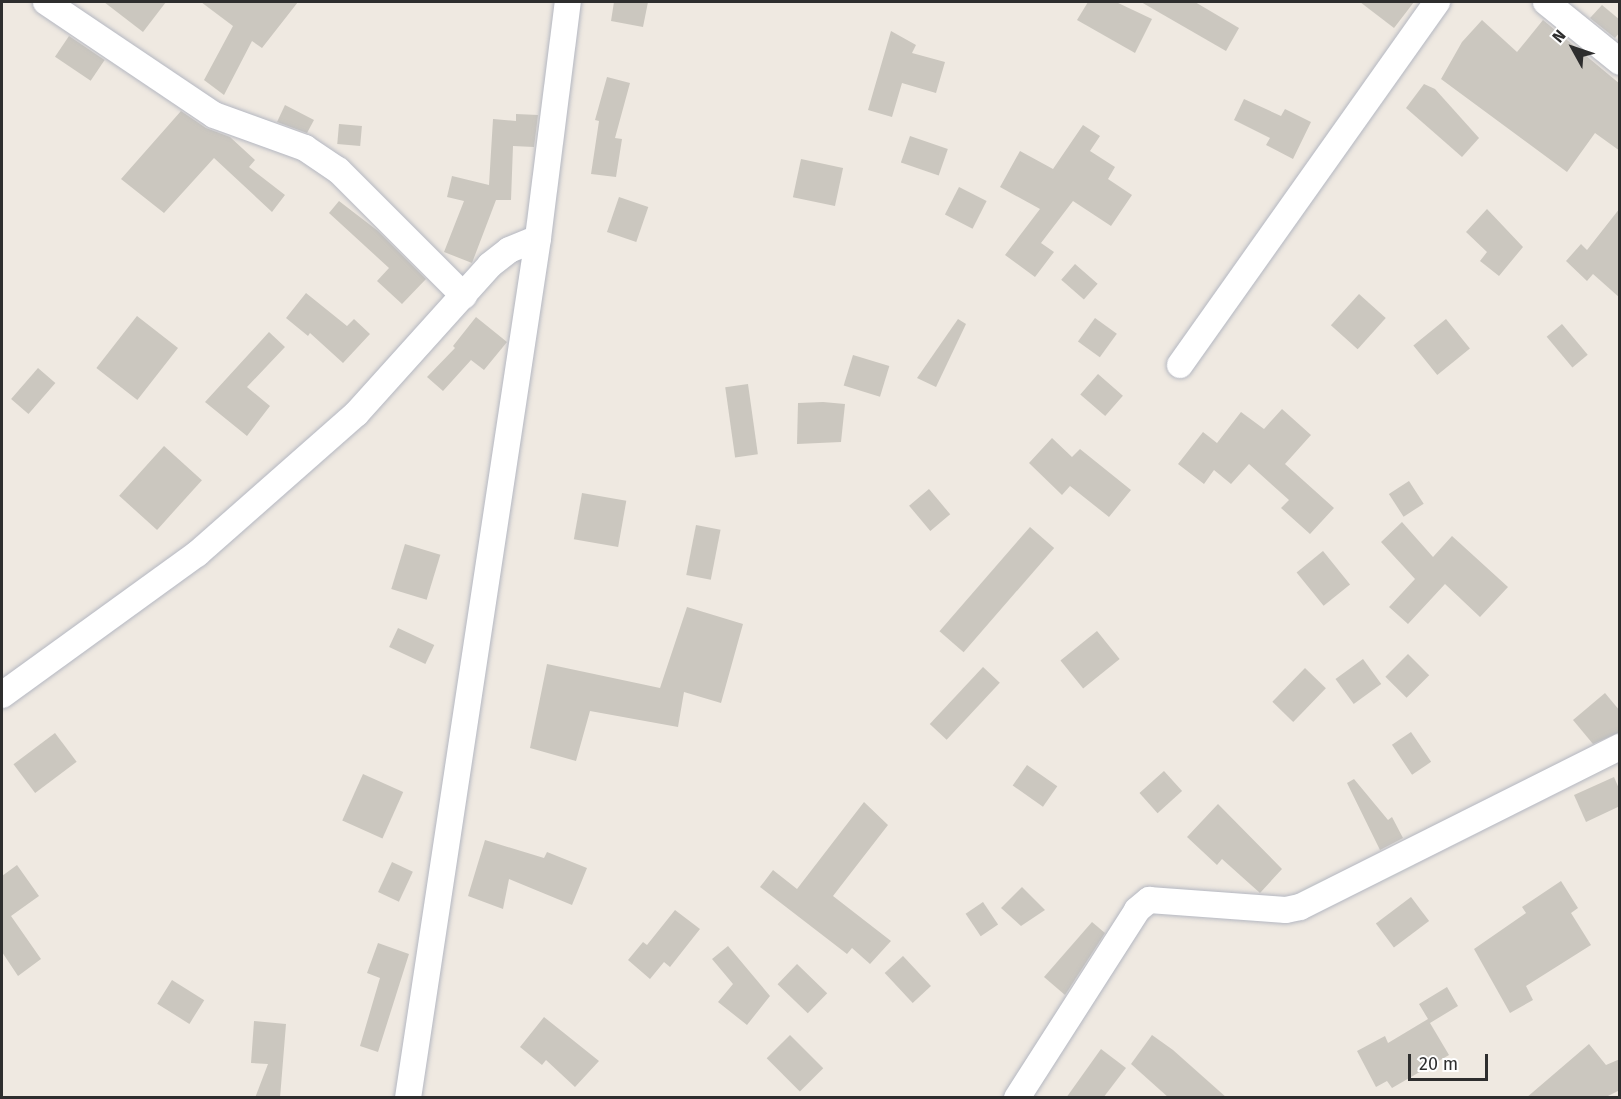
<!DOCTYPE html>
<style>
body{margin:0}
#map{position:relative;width:1621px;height:1099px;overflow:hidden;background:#efe9e1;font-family:"Fira Sans",sans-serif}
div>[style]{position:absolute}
.building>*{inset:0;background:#cbc7bf;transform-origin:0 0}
.roads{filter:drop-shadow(0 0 2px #b4b7c1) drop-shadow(0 0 2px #b4b7c1)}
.street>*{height:26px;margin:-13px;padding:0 13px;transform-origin:13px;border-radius:13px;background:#fff}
span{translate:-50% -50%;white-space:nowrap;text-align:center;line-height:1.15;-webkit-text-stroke:4.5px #fff;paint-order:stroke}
.frame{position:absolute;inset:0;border:3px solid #2e2e2e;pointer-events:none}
.north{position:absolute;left:1543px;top:18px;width:60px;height:60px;-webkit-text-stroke:4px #fff;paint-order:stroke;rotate:310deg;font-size:16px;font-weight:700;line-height:24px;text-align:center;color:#2e2e2e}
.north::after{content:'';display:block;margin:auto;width:21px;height:27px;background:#2e2e2e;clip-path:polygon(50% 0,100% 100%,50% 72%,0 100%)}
.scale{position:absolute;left:1408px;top:1054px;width:80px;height:27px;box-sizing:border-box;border:3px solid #2e2e2e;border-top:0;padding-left:8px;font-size:18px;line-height:21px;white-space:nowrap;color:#2e2e2e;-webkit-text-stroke:4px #fff;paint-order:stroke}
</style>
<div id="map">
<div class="building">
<div style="clip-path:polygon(104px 2px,166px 2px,143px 32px)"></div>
<div style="clip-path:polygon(201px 2px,298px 2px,262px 48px,252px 41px,224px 95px,204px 80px,233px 26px)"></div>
<div style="clip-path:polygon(614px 2px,648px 2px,643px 27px,611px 21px)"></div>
<div style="clip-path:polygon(1088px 2px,1116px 2px,1152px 19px,1135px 53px,1077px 20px)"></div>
<div style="clip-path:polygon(1141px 2px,1195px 2px,1239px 28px,1226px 51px)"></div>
<div style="clip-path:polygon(1360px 2px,1414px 2px,1394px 28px)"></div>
<div style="clip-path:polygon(1602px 5px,1620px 20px,1620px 32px,1615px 38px,1590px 18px)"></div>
<div style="clip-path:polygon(1482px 20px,1517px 52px,1543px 20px,1620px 84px,1620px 151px,1595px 133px,1567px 172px,1441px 79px,1462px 42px)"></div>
<div style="clip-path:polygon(891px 31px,916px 45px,912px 53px,945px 62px,936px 93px,902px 83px,892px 117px,868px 110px)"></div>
<div style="left:69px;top:36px;width:43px;height:25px;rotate:34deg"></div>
<div style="clip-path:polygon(607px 77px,630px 83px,615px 138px,622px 139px,616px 177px,591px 174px,599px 121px,595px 120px)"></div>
<div style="clip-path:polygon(1424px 84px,1435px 89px,1479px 138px,1462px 157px,1406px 108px)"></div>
<div style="clip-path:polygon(1244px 99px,1281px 116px,1285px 109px,1311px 122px,1293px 159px,1266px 145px,1270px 138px,1234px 120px)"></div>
<div style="clip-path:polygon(285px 105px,314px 120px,307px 133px,277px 122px)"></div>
<div style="clip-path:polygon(181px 111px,206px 128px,230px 137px,255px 160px,249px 167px,285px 195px,272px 212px,214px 158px,164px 213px,121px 179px)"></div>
<div style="clip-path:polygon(516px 114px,538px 115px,534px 147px,513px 146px,511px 200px,496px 200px,472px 263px,444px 252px,464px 201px,447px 197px,452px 176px,489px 185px,493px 119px,516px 121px)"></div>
<div style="left:339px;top:124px;width:23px;height:20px;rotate:5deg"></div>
<div style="clip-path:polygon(1083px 125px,1100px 136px,1090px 151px,1115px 167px,1108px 179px,1132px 195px,1111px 226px,1073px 201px,1041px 243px,1054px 252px,1035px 277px,1005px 255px,1040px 209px,1000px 187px,1020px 151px,1053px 169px)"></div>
<div style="left:910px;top:136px;width:40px;height:28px;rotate:19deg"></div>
<div style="left:801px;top:159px;width:43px;height:39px;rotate:12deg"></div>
<div style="left:959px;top:187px;width:31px;height:31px;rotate:27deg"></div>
<div style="left:619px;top:197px;width:31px;height:37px;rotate:19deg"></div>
<div style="clip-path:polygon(339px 201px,378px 231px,426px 279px,402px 304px,377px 281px,389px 268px,329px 213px)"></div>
<div style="clip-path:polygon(1620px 208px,1620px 298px,1593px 274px,1587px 281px,1566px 261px,1581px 244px,1587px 250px)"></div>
<div style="clip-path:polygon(1487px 209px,1523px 247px,1499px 276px,1480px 261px,1487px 252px,1466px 232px)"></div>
<div style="left:1075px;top:264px;width:30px;height:21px;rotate:41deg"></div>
<div style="clip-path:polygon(306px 293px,347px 326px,354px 319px,370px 334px,343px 363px,310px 333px,308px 336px,286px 318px)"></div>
<div style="left:1359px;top:294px;width:36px;height:42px;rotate:42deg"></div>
<div style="left:137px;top:316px;width:52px;height:66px;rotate:38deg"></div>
<div style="clip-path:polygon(476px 317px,507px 342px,484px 370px,471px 360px,443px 391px,427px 377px,455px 348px,453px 346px)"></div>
<div style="left:1095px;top:318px;width:27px;height:29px;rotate:36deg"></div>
<div style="clip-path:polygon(958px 319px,966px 324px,936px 387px,917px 378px)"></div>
<div style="left:1446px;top:319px;width:38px;height:42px;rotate:51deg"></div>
<div style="left:1562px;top:324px;width:40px;height:20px;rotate:50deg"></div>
<div style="clip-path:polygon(269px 332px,285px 347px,247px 387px,270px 406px,247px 436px,205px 402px)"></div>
<div style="left:853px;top:355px;width:38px;height:32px;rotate:17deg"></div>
<div style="left:38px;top:368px;width:23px;height:41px;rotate:41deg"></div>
<div style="left:1098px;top:374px;width:33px;height:27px;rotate:41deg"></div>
<div style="left:748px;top:384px;width:71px;height:23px;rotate:82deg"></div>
<div style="clip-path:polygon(823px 402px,845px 404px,841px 442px,797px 444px,798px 403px)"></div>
<div style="clip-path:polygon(1282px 409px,1311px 435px,1285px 464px,1334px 508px,1310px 534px,1281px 508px,1289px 500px,1249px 464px,1231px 484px,1214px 470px,1204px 484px,1178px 464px,1203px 432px,1217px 443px,1241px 412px,1264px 429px)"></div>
<div style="clip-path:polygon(1052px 438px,1072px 457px,1080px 449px,1131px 490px,1109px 517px,1070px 486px,1062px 495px,1029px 463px)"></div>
<div style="left:164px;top:446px;width:51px;height:67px;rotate:42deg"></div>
<div style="left:1409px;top:481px;width:27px;height:24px;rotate:57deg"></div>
<div style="left:929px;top:489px;width:33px;height:26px;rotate:50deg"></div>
<div style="left:582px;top:493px;width:45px;height:47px;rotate:10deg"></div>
<div style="clip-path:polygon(1402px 522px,1433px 557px,1452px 536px,1508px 587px,1480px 617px,1445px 584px,1408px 624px,1389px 607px,1415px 579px,1381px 542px)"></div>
<div style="left:696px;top:525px;width:25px;height:51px;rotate:11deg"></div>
<div style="left:1030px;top:527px;width:32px;height:138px;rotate:41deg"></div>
<div style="left:405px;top:544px;width:37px;height:47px;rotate:17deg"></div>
<div style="left:1323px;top:551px;width:43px;height:34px;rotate:51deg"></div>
<div style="clip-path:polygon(687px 607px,743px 624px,721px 703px,684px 692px,678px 727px,590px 711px,576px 761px,530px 748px,547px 664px,660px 688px)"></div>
<div style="left:398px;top:628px;width:40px;height:21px;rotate:25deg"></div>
<div style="left:1097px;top:631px;width:36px;height:47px;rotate:51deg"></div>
<div style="left:1408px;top:654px;width:30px;height:32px;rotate:45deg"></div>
<div style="left:1363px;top:659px;width:31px;height:34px;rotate:54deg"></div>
<div style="left:983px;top:667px;width:23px;height:78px;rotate:43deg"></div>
<div style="left:1305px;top:668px;width:29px;height:47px;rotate:44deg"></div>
<div style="clip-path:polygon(1605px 693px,1620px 711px,1620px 732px,1593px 744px,1573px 720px)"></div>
<div style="left:1411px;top:732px;width:36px;height:23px;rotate:56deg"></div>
<div style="left:55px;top:733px;width:36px;height:52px;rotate:53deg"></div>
<div style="left:1027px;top:765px;width:37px;height:25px;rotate:35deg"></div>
<div style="left:1164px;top:771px;width:27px;height:33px;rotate:48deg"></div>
<div style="left:363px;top:774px;width:44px;height:51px;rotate:24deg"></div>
<div style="clip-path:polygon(1614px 777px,1620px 791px,1620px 806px,1586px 822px,1574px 795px)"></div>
<div style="clip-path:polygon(1354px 779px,1388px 820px,1392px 817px,1403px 838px,1380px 850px,1347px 783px)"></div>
<div style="clip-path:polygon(864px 802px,888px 825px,833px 896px,891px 941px,870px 964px,852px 948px,847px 954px,760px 887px,773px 870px,797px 889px)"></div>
<div style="clip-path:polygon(1218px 804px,1282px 869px,1260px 893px,1222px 859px,1217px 865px,1187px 837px)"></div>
<div style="clip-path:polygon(485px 840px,544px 858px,547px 852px,587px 868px,572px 905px,509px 879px,503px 909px,468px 896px)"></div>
<div style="left:392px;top:862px;width:23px;height:33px;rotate:25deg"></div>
<div style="clip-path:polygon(17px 865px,39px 896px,11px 916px,41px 959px,18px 976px,2px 952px,2px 876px)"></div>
<div style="clip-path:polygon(1561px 881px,1578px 908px,1571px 913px,1591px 945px,1526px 986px,1533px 1000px,1510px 1013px,1474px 949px,1526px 913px,1522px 907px)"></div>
<div style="clip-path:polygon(1022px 887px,1045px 910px,1021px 926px,1001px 908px)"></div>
<div style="left:1411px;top:897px;width:30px;height:44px;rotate:53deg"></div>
<div style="left:983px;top:902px;width:27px;height:21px;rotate:56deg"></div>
<div style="clip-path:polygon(675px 910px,700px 929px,670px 967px,664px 962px,650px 979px,628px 960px,643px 942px,647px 945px)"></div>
<div style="clip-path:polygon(1092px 922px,1105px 933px,1065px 995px,1044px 977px)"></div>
<div style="clip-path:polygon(378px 943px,409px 954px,378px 1052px,360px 1046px,380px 978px,367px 973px)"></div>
<div style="clip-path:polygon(728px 946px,770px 996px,747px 1025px,718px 1002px,733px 984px,712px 959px)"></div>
<div style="left:903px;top:956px;width:41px;height:25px;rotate:47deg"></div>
<div style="left:797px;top:964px;width:42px;height:28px;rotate:44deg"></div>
<div style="left:172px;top:980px;width:38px;height:28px;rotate:32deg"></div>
<div style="clip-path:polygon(1447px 987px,1458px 1006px,1430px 1023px,1449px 1055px,1392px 1088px,1387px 1081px,1376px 1087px,1357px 1051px,1385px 1036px,1388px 1043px,1428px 1019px,1419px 1004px)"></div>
<div style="clip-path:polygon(544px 1017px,599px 1061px,575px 1087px,546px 1060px,542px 1065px,520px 1047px)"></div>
<div style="clip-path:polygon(254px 1021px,286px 1024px,280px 1098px,255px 1098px,268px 1064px,251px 1063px)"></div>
<div style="left:790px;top:1035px;width:47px;height:33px;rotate:45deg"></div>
<div style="clip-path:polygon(1152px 1035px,1173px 1050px,1227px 1098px,1169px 1098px,1131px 1064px)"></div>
<div style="clip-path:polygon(1589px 1044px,1606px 1065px,1620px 1059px,1620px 1090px,1604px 1098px,1526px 1098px)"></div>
<div style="clip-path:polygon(1101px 1049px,1126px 1068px,1103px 1098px,1066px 1098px)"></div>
</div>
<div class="roads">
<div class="street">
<div style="left:46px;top:2px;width:202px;rotate:33.9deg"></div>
<div style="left:214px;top:115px;width:97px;rotate:19.9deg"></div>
<div style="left:305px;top:148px;width:40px;rotate:34deg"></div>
<div style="left:338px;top:170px;width:178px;rotate:45deg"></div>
<div style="left:1546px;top:2px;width:95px;rotate:39deg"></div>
<div style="left:1180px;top:365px;width:445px;rotate:-54.7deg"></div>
<div style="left:2px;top:695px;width:241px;rotate:-35.9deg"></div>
<div style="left:197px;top:554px;width:212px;rotate:-41.4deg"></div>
<div style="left:356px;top:414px;width:200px;rotate:-48deg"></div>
<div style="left:490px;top:265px;width:24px;rotate:-38deg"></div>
<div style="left:509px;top:250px;width:31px;rotate:-22deg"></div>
<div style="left:408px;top:1098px;width:870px;rotate:-81.4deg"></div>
<div style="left:538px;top:238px;width:238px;rotate:-82.8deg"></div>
<div style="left:1017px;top:1098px;width:223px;rotate:-57.4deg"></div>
<div style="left:1137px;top:910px;width:16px;rotate:-40deg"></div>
<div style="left:1149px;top:900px;width:137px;rotate:4.2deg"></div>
<div style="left:1286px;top:910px;width:14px;rotate:-12deg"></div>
<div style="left:1300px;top:907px;width:358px;rotate:-26.6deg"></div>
</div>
</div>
<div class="frame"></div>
<div class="north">N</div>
<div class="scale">20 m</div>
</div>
